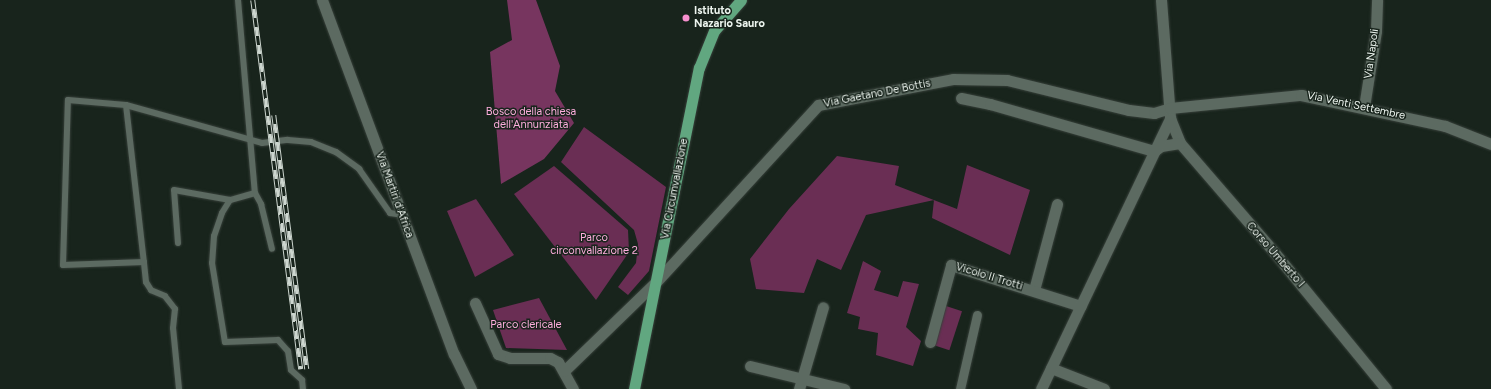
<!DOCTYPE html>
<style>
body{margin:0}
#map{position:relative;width:1491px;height:389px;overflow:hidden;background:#18241c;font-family:Figtree,sans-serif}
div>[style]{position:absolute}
.green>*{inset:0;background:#6a2e54;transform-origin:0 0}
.forest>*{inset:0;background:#77355f}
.roads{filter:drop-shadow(0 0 1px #37403a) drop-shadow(0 0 1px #37403a)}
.service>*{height:6px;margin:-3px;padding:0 3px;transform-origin:3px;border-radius:3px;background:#5c6a61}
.pedestrian>*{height:9px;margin:-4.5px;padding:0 4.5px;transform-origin:4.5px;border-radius:4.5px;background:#5c6a61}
.minor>*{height:11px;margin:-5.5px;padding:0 5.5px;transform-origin:5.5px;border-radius:5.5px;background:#5c6a61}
.primary>*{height:11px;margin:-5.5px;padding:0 5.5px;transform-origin:5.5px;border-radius:5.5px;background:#61a780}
.rail>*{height:4.5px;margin-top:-2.25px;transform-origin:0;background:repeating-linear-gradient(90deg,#18241c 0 9px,#cdd6cf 0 18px);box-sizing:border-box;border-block:1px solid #cdd6cf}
.dots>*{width:11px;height:11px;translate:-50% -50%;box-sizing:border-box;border:2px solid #18241c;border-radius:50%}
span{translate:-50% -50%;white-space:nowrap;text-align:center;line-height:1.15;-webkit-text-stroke:3px #18241c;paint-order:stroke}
.poi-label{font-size:11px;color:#edf5ef;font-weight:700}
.left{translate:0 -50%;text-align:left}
.street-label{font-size:11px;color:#edf5ef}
.park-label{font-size:11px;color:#fdaddc}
</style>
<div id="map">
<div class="green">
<div style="clip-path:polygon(584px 127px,666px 187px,649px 271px,628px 295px,618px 287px,636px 263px,638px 244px,634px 230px,561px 162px)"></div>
<div style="clip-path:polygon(837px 156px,899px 166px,895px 185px,957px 209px,967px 165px,1030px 190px,1010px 255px,932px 218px,934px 200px,866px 215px,841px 270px,817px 259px,804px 293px,756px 289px,750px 259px,789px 209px)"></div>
<div style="clip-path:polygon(554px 166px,628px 230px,629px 252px,596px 300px,514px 194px)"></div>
<div style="clip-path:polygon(476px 199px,514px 255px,475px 277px,447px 211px)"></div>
<div style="clip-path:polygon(863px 261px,881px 271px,874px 290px,898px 297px,903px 281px,919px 284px,906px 327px,921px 341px,913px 366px,876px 355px,878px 333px,858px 329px,860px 317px,847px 313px)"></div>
<div style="clip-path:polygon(539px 298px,567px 350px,506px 348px,493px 310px)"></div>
<div style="left:943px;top:305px;width:20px;height:41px;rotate:18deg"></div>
</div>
<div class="forest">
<div style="clip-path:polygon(507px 0,536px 0,560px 66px,555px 91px,574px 123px,544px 159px,501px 184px,490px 52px,512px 40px)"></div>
</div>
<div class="roads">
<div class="service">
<div style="left:238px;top:0;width:194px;rotate:85deg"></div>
<div style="left:255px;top:193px;width:13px;rotate:61deg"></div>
<div style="left:261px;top:204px;width:46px;rotate:76.3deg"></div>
<div style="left:126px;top:105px;width:158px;rotate:83.5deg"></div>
<div style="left:255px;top:193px;width:26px;rotate:164deg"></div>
<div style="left:230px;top:200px;width:15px;rotate:122deg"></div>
<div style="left:222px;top:213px;width:24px;rotate:109deg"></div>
<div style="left:214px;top:236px;width:27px;rotate:94deg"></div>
<div style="left:212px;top:263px;width:80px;rotate:80.7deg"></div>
<div style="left:225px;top:342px;width:53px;rotate:-2.2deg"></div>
<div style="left:278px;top:340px;width:15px;rotate:48deg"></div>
<div style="left:288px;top:351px;width:19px;rotate:81deg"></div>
<div style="left:291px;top:370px;width:15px;rotate:42deg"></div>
<div style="left:302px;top:380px;width:9px;rotate:84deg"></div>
<div style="left:178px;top:243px;width:53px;rotate:-94.3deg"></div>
<div style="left:174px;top:190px;width:57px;rotate:10.1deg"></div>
<div style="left:179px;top:389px;width:61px;rotate:-95.6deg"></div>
<div style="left:173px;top:328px;width:19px;rotate:-84deg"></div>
<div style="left:175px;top:309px;width:16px;rotate:-128deg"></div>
<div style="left:165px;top:296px;width:15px;rotate:-157deg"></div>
<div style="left:151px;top:290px;width:9px;rotate:-122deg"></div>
<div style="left:146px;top:282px;width:20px;rotate:-96deg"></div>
<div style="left:144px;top:262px;width:81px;rotate:177.9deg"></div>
<div style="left:63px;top:265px;width:165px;rotate:-88.3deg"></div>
<div style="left:68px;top:100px;width:58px;rotate:4.9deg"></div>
<div style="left:126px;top:105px;width:141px;rotate:15.6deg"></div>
<div style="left:262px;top:143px;width:26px;rotate:-7deg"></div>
<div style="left:288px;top:140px;width:23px;rotate:5deg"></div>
<div style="left:311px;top:142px;width:27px;rotate:22deg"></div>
<div style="left:336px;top:152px;width:29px;rotate:36deg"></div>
<div style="left:359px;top:169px;width:54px;rotate:54.8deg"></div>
<div style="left:390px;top:213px;width:12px;rotate:9deg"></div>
</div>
<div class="pedestrian">
<div style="left:960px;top:389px;width:76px;rotate:-77.1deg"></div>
</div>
<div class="minor">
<div style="left:322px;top:0;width:378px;rotate:69.6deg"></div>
<div style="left:454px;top:354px;width:39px;rotate:64deg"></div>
<div style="left:1161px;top:0;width:118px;rotate:85.6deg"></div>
<div style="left:1170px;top:118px;width:27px;rotate:68deg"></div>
<div style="left:1180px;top:143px;width:144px;rotate:49.2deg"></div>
<div style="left:1274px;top:252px;width:177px;rotate:50.7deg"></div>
<div style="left:961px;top:98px;width:30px;rotate:12deg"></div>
<div style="left:990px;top:104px;width:171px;rotate:16deg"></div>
<div style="left:1364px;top:107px;width:77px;rotate:-81deg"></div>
<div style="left:1376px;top:31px;width:31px;rotate:-88deg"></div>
<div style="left:1154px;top:151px;width:9px;rotate:-36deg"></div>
<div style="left:1161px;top:146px;width:19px;rotate:-9deg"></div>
<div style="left:1034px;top:290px;width:89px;rotate:-75deg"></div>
<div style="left:475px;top:303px;width:56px;rotate:65.7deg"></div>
<div style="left:498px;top:354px;width:13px;rotate:18deg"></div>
<div style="left:510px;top:358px;width:40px"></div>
<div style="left:550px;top:358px;width:9px;rotate:27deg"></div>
<div style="left:558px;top:362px;width:31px;rotate:61deg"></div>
<div style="left:930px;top:342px;width:80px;rotate:-74.7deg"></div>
<div style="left:951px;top:265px;width:136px;rotate:17.5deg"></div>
<div style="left:750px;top:366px;width:97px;rotate:13.7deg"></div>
<div style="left:1051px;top:368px;width:57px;rotate:21.6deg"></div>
<div style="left:564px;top:371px;width:128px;rotate:-44.1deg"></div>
<div style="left:656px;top:282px;width:240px;rotate:-47.5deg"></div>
<div style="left:818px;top:105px;width:137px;rotate:-10.9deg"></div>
<div style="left:953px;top:79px;width:54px;rotate:1.1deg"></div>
<div style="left:1007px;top:80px;width:126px;rotate:13.8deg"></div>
<div style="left:1129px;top:110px;width:25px;rotate:7deg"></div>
<div style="left:1154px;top:113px;width:17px;rotate:-17deg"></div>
<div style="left:1170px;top:108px;width:132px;rotate:-5.7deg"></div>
<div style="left:1301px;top:95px;width:147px;rotate:12.1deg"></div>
<div style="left:1445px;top:126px;width:49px;rotate:21.4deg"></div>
<div style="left:799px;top:389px;width:85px;rotate:-73.7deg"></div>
<div style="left:1041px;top:389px;width:300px;rotate:-64.5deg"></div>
</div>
<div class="primary">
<div style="left:634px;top:389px;width:328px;rotate:-78.6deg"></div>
<div style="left:699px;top:68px;width:40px;rotate:-68deg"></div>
<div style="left:714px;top:31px;width:41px;rotate:-48.9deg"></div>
</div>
</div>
<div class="rail">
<div style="left:253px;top:0;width:372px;rotate:82.6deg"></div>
<div style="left:274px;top:115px;width:256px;rotate:82.6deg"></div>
</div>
<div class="dots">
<div style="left:686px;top:18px;background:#f790ce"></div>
</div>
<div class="poi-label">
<span class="left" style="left:694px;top:18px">Istituto<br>Nazario Sauro</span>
</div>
<div class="street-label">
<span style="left:1372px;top:54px;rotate:-82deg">Via Napoli</span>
<span style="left:877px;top:94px;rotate:-11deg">Via Gaetano De Bottis</span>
<span style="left:1356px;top:106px;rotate:12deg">Via Venti Settembre</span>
<span style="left:675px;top:189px;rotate:-79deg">Via Circumvallazione</span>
<span style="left:394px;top:195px;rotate:70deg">Via Martiri d'Africa</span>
<span style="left:1275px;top:255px;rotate:49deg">Corso Umberto I</span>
<span style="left:989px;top:277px;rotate:17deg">Vicolo II Trotti</span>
</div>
<div class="park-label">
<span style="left:531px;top:119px">Bosco della chiesa<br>dell'Annunziata</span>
<span style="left:594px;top:245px">Parco<br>circonvallazione 2</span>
<span style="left:526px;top:325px">Parco clericale</span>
</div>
</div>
